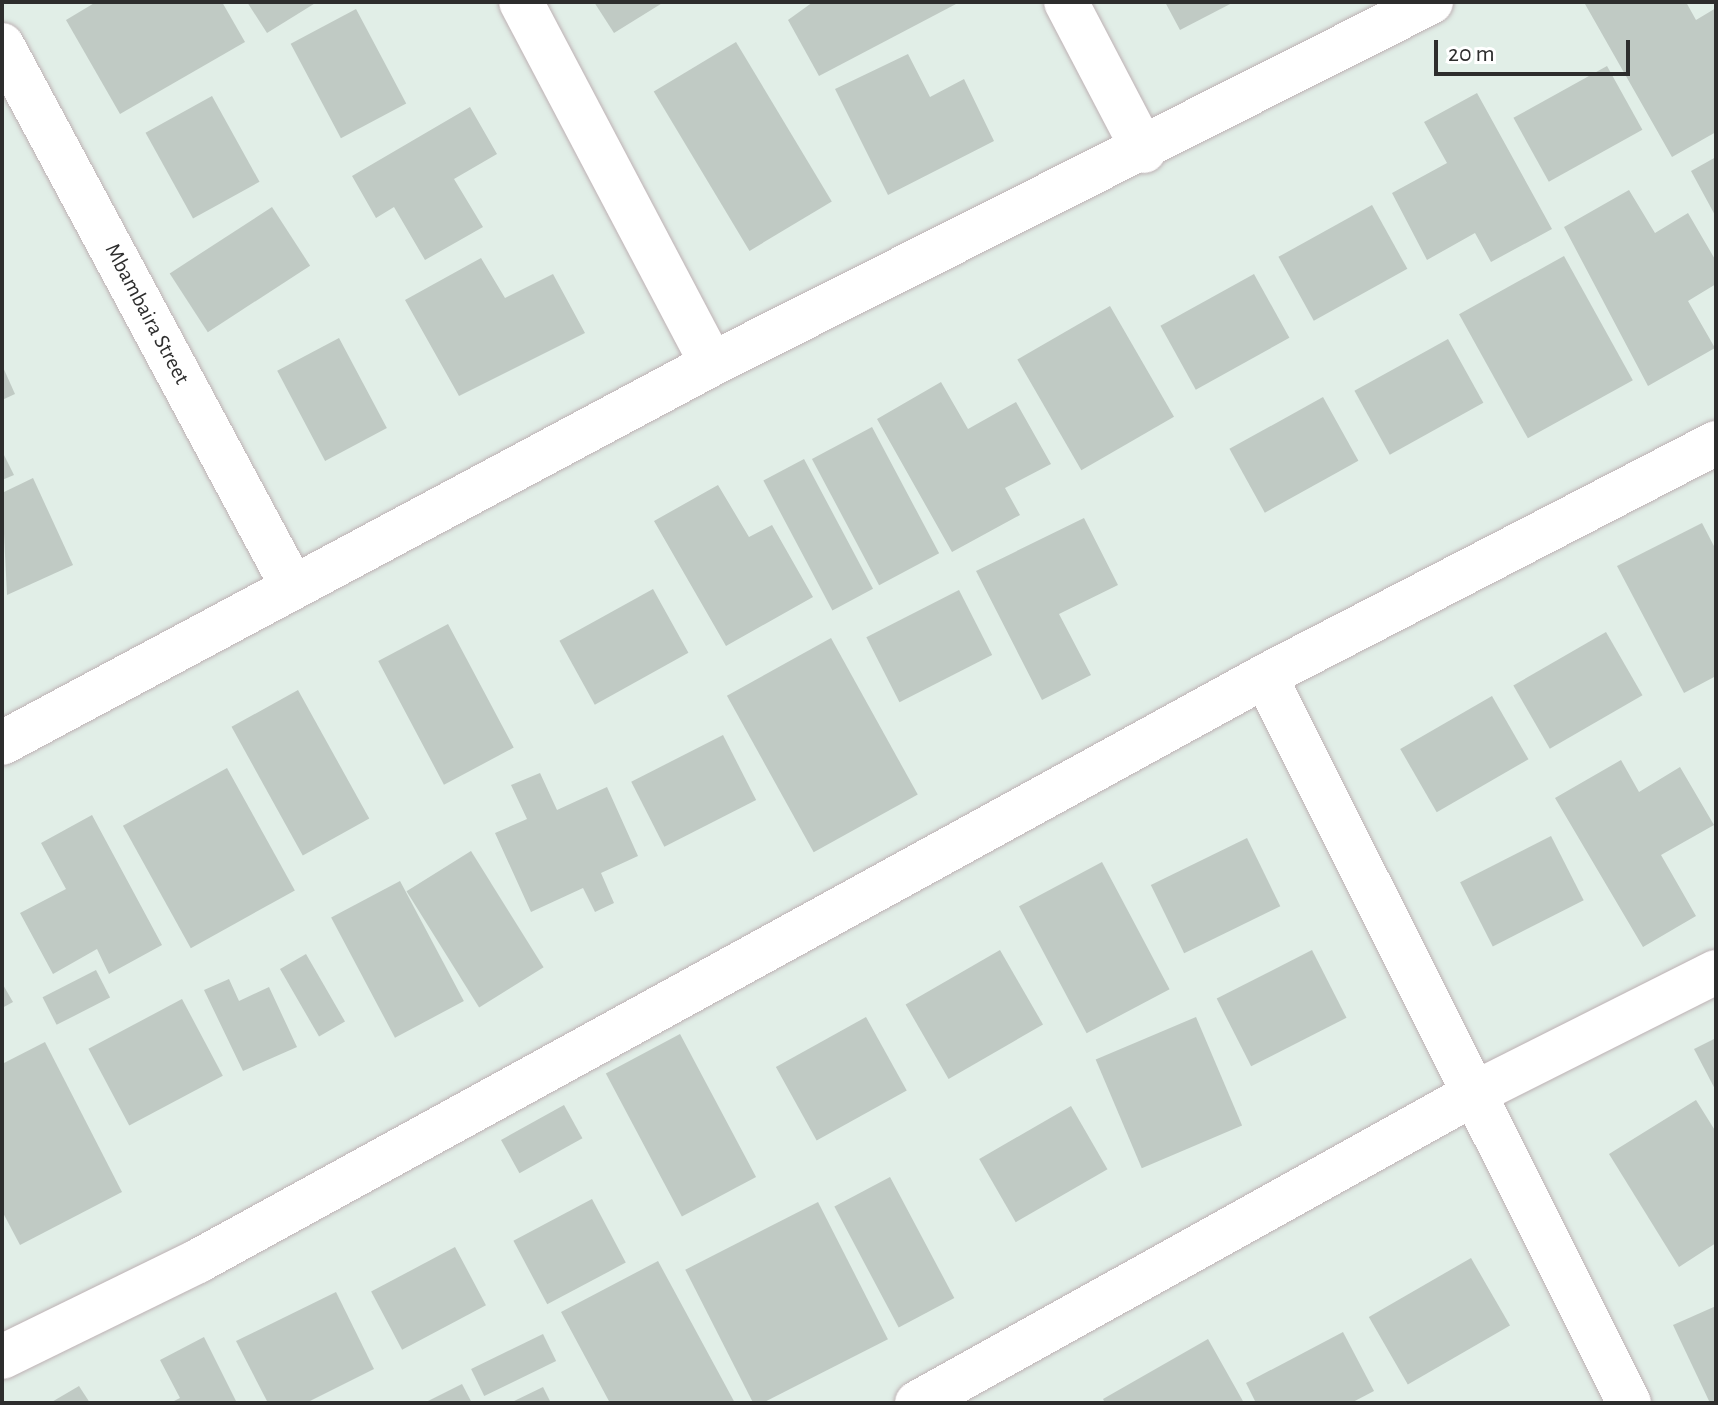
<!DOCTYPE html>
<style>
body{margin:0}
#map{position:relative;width:1718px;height:1405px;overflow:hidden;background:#e1eee7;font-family:"Alegreya Sans",sans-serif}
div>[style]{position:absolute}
.building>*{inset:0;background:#c0cac4;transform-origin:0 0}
.roads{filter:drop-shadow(0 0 2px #bdb1b4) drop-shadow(0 0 2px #bdb1b4)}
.minor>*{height:44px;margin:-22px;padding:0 22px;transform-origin:22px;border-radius:22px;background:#fff}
span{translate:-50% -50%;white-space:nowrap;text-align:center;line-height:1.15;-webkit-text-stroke:7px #fff;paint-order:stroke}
.street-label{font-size:22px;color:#2d2d2d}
.frame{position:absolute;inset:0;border:4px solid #2d2d2d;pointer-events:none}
.scale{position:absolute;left:1434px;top:40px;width:196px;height:36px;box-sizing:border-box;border:4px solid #2d2d2d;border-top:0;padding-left:10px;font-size:24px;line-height:28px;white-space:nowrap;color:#2d2d2d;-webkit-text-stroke:6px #fff;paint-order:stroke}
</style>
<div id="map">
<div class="building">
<div style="clip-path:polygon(96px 2px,222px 2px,245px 42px,120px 114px,66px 20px)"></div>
<div style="clip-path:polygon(247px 2px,317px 2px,267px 33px)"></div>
<div style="clip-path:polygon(594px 2px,664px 2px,614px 33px)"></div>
<div style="clip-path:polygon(813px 2px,954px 2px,956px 4px,819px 76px,788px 20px)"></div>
<div style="clip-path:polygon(1165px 2px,1234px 2px,1180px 30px)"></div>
<div style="clip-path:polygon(1686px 2px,1696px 20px,1716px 8px,1716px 132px,1672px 157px,1585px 4px)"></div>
<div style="left:356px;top:9px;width:107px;height:74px;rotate:62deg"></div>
<div style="left:736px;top:42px;width:186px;height:96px;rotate:59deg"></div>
<div style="clip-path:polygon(908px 54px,930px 97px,964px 79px,994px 141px,888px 195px,835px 89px)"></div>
<div style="left:1607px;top:66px;width:73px;height:107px;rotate:61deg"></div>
<div style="clip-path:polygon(1477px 93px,1552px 229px,1491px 262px,1475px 233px,1427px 260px,1392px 193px,1447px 163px,1424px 122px)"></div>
<div style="left:212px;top:96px;width:98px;height:76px;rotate:61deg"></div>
<div style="clip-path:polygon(470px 107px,497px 154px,454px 179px,483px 227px,425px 260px,394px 207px,376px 218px,352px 176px)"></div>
<div style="clip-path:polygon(1716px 157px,1716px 217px,1691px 171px)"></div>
<div style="clip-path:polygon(1629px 190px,1655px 233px,1688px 213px,1716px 261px,1716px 284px,1688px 301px,1715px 348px,1648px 386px,1564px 227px)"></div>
<div style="left:1372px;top:205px;width:73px;height:107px;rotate:61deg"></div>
<div style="left:272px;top:207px;width:70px;height:122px;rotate:57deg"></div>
<div style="left:1564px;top:256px;width:142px;height:120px;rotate:61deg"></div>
<div style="clip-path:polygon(481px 258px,505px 298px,553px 274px,585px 333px,459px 396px,405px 300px)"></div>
<div style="left:1254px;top:274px;width:73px;height:107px;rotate:61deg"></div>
<div style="left:1110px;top:306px;width:128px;height:107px;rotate:60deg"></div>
<div style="left:339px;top:338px;width:102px;height:70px;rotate:62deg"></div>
<div style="left:1448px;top:339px;width:73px;height:107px;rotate:61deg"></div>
<div style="clip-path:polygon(2px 365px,15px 394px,2px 400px)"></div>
<div style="clip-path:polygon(941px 382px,968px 429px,1016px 402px,1051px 464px,1005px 488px,1020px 515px,952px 552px,877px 419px)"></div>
<div style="left:1323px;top:397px;width:73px;height:107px;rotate:61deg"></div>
<div style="left:872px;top:427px;width:143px;height:68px;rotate:62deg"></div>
<div style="clip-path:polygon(2px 451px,14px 475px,2px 480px)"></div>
<div style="left:804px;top:459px;width:147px;height:46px;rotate:62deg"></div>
<div style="clip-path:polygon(33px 478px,73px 565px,7px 595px,2px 493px)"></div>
<div style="clip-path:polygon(718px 485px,749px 537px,772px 525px,813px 597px,726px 646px,654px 521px)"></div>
<div style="clip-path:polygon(1084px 518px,1118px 585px,1059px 614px,1091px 675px,1042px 700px,976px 571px)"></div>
<div style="clip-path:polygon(1702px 523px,1716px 550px,1716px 676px,1684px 693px,1617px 566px)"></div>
<div style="left:653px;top:589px;width:73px;height:107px;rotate:61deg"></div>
<div style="left:959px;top:590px;width:73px;height:104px;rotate:63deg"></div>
<div style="left:448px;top:624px;width:140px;height:79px;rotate:62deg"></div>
<div style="left:1606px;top:632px;width:73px;height:107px;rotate:60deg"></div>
<div style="left:831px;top:638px;width:179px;height:119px;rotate:61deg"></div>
<div style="left:298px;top:690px;width:147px;height:76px;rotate:61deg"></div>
<div style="left:1492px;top:696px;width:73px;height:106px;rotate:60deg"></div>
<div style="left:723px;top:735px;width:73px;height:103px;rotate:63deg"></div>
<div style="clip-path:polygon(1621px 760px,1639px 792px,1680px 767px,1714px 825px,1661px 855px,1696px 916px,1643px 947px,1555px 798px)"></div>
<div style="left:227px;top:768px;width:140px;height:119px;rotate:61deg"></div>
<div style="clip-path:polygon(540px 773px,557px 810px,607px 787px,638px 856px,601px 873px,614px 903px,595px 912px,583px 888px,531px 912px,495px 833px,527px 819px,511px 785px)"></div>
<div style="clip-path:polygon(92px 815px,162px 945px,109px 974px,97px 949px,53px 974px,20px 913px,66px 889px,41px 843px)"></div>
<div style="left:1551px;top:836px;width:72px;height:102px;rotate:63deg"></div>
<div style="left:1247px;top:838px;width:76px;height:107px;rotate:64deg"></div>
<div style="left:471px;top:851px;width:137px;height:76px;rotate:58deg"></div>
<div style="left:1102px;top:862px;width:144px;height:94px;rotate:62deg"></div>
<div style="left:400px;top:881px;width:136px;height:78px;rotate:62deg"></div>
<div style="left:1000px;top:950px;width:86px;height:109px;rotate:60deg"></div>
<div style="left:1312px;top:950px;width:76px;height:107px;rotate:63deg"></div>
<div style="left:306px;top:954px;width:78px;height:30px;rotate:60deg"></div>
<div style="left:96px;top:970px;width:31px;height:60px;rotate:63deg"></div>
<div style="clip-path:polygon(229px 979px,239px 1001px,269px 987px,297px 1047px,243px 1071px,204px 990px)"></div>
<div style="clip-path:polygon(2px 983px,13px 1002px,2px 1008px)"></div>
<div style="left:182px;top:999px;width:87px;height:106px;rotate:62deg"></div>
<div style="left:866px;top:1017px;width:84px;height:103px;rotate:61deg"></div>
<div style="left:1196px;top:1017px;width:118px;height:109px;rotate:67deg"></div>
<div style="left:680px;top:1034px;width:162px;height:84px;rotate:62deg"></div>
<div style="clip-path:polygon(1716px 1038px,1716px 1091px,1694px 1049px)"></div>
<div style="clip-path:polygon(45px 1042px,122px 1192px,20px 1245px,2px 1211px,2px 1064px)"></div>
<div style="clip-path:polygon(1696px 1100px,1716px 1132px,1716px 1243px,1679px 1267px,1609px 1154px)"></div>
<div style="left:564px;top:1105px;width:38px;height:72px;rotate:61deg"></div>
<div style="left:1071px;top:1106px;width:73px;height:106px;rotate:60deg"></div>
<div style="left:890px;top:1177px;width:137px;height:63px;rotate:62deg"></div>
<div style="left:592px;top:1199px;width:72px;height:89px;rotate:62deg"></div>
<div style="left:818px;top:1202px;width:154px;height:149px;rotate:63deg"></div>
<div style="left:455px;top:1247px;width:66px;height:95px;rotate:62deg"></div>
<div style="left:1471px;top:1258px;width:78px;height:118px;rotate:60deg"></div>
<div style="clip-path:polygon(658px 1261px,735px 1403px,610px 1403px,561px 1312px)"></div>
<div style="clip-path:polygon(336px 1292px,374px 1369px,306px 1403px,268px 1403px,236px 1341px)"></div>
<div style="clip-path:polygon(1716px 1306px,1716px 1403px,1710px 1403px,1673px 1325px)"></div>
<div style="clip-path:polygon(1343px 1332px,1374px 1391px,1351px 1403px,1256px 1403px,1246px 1383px)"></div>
<div style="left:543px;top:1334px;width:30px;height:80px;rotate:64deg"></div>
<div style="clip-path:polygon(204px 1337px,237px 1403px,170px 1403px,180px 1398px,160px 1360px)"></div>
<div style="clip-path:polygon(1208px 1339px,1244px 1403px,1105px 1403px,1103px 1399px)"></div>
<div style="clip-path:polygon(462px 1384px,472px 1403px,424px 1403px)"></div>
<div style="clip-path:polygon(79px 1386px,90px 1403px,50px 1403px)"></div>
<div style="clip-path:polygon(543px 1387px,551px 1403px,510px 1403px)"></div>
</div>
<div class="roads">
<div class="minor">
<div style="left:521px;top:2px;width:409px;rotate:62.2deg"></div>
<div style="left:1066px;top:2px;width:168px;rotate:62.4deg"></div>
<div style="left:2px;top:45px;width:612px;rotate:61.8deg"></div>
<div style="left:1265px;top:676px;width:813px;rotate:63.4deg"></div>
<div style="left:2px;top:743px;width:805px;rotate:-28.09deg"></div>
<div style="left:712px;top:364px;width:805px;rotate:-26.72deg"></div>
<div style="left:2px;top:1357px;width:218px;rotate:-26.1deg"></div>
<div style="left:198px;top:1261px;width:1217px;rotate:-28.73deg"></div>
<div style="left:1265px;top:676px;width:508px;rotate:-27.32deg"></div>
<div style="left:917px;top:1403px;width:643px;rotate:-29.04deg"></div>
<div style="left:1479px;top:1091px;width:265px;rotate:-26.7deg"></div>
</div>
</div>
<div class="street-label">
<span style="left:147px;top:314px;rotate:62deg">Mbambaira Street</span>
</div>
<div class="frame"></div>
<div class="scale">20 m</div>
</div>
